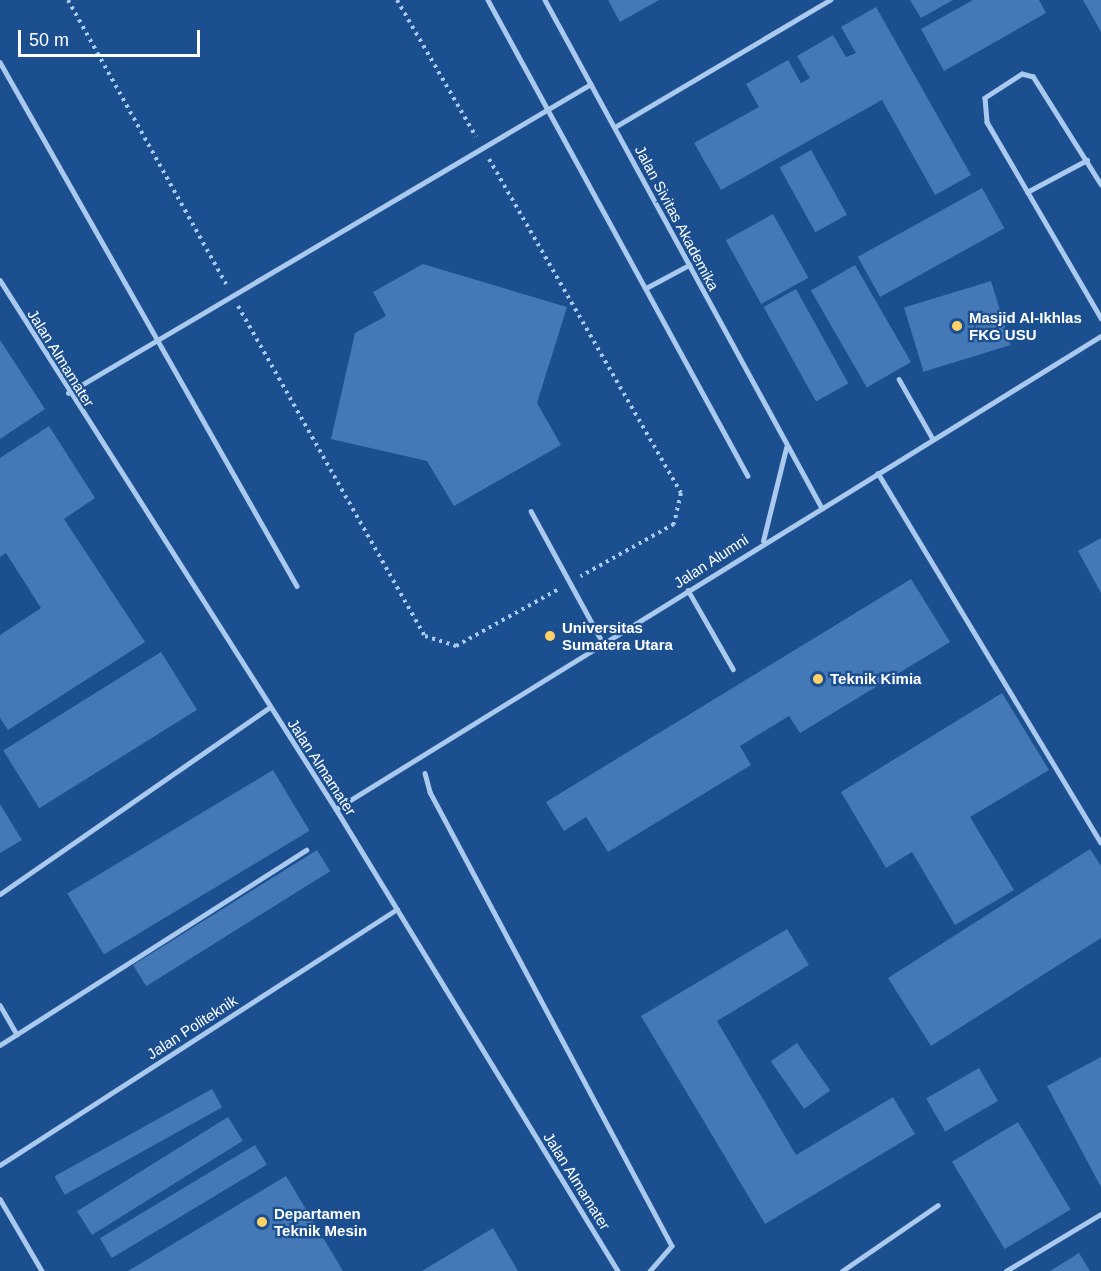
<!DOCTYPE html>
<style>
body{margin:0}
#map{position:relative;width:1101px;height:1271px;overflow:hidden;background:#1b4f8f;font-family:Helvetica,sans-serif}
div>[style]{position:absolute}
.building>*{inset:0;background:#4478b7;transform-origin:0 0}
.path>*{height:4px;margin-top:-2px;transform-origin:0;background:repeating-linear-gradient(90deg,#a9c9ee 0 3px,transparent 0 7.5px)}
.lane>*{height:4.5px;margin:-2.25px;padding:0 2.25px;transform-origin:2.25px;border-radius:2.25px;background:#a9c9ee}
.dots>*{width:16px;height:16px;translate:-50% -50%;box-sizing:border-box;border:3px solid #1b4f8f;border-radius:50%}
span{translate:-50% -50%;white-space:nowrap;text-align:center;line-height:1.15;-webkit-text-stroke:4.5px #1b4f8f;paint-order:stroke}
.street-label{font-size:15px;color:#fff}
.poi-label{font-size:15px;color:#fff;font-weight:700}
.left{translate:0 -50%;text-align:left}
.scale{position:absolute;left:18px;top:30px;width:182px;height:27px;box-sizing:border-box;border:3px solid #fff;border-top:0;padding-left:8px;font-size:18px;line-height:21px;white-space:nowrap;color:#fff;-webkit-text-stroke:4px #1b4f8f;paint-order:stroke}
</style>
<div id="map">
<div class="building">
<div style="clip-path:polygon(608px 0,659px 0,620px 22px)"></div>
<div style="clip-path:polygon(910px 0,953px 0,921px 18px)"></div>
<div style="clip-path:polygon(973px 0,1039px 0,1046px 13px,944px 71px,921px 29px)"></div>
<div style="clip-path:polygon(1083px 0,1101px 0,1101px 32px)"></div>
<div style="clip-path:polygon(876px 7px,971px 175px,935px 195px,882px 100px,721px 190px,694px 143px,759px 107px,746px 84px,788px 60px,801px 83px,810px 78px,797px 56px,833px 35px,846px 57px,856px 53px,841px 27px)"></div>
<div style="left:811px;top:150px;width:74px;height:36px;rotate:61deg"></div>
<div style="left:982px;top:188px;width:46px;height:142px;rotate:61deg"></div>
<div style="left:773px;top:214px;width:73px;height:54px;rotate:61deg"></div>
<div style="clip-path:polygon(423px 264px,567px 307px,537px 403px,561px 445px,454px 506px,427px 461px,331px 439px,355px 333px,386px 316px,373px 292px)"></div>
<div style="left:855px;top:265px;width:112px;height:51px;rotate:60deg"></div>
<div style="left:991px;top:281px;width:67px;height:91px;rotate:73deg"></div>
<div style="left:796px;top:289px;width:108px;height:37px;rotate:61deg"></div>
<div style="clip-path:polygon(0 340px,45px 409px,0 439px)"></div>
<div style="clip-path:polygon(49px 426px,95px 498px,64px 519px,145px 642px,8px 730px,0 718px,0 635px,41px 608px,6px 553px,0 557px,0 458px)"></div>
<div style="clip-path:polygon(1101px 538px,1101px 593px,1078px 551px)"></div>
<div style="clip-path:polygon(911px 579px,950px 642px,800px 733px,789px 716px,740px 746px,751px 765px,608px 852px,586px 817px,564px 831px,546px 802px)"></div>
<div style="left:161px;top:652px;width:68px;height:186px;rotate:58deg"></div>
<div style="clip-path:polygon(1002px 693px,1049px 770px,970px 817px,1014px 890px,955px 925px,912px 852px,886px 868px,841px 792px)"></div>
<div style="left:273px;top:770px;width:71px;height:240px;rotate:59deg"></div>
<div style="clip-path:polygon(0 804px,22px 840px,0 853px)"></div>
<div style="clip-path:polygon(1090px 849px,1101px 866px,1101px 938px,931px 1046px,888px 978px)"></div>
<div style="left:317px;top:850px;width:25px;height:217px;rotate:58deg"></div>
<div style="clip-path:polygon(787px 929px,809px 965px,717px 1021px,796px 1155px,893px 1097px,915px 1134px,765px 1224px,641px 1016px)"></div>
<div style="left:797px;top:1043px;width:58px;height:32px;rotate:55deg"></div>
<div style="clip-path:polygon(1101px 1057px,1101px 1187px,1047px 1086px)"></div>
<div style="left:979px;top:1068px;width:38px;height:61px;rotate:60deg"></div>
<div style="left:212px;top:1089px;width:21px;height:180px;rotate:61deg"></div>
<div style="left:228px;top:1117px;width:28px;height:178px;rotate:58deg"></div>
<div style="left:1018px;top:1122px;width:102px;height:77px;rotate:59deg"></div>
<div style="left:255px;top:1145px;width:23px;height:181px;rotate:59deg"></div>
<div style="clip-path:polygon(286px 1176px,343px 1271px,128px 1271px)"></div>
<div style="clip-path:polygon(493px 1228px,518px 1271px,422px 1271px)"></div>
<div style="clip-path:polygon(1079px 1253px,1090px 1271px,1050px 1271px)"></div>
</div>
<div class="path">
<div style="left:68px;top:0;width:325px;rotate:60.9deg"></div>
<div style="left:397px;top:0;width:158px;rotate:60deg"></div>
<div style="left:489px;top:159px;width:385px;rotate:60.1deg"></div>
<div style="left:681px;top:493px;width:32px;rotate:103deg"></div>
<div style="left:674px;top:524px;width:107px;rotate:150.8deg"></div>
<div style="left:238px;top:306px;width:379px;rotate:60.5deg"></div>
<div style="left:425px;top:636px;width:33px;rotate:18deg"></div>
<div style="left:456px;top:646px;width:118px;rotate:-29deg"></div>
</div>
<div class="lane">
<div style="left:488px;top:0;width:542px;rotate:61.36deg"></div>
<div style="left:545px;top:0;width:579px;rotate:61.4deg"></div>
<div style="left:0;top:62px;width:602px;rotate:60.46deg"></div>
<div style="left:615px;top:127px;width:250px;rotate:-30.6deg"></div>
<div style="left:1101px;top:185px;width:128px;rotate:-122.2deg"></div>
<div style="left:1033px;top:77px;width:11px;rotate:-165deg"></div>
<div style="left:1022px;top:74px;width:44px;rotate:147deg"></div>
<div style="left:985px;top:98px;width:24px;rotate:85deg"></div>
<div style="left:987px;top:122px;width:227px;rotate:59.8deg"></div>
<div style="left:1027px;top:192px;width:68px;rotate:-28.1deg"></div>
<div style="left:0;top:280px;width:627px;rotate:57.58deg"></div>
<div style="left:336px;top:809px;width:541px;rotate:58.6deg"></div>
<div style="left:646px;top:288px;width:49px;rotate:-28.1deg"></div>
<div style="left:899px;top:379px;width:69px;rotate:60.5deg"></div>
<div style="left:68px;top:393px;width:607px;rotate:-30.58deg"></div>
<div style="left:878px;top:473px;width:431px;rotate:58.9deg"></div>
<div style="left:531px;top:511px;width:150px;rotate:61.4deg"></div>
<div style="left:763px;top:541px;width:96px;rotate:-76.1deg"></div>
<div style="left:688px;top:590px;width:91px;rotate:60.3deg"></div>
<div style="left:425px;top:773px;width:20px;rotate:75deg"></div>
<div style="left:430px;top:792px;width:514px;rotate:61.94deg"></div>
<div style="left:672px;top:1246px;width:33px;rotate:131deg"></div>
<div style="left:336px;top:809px;width:899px;rotate:-31.73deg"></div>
<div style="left:0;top:894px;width:327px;rotate:-34.7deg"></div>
<div style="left:0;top:1005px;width:34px;rotate:60deg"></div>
<div style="left:0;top:1045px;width:363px;rotate:-32.5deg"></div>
<div style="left:0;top:1165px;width:472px;rotate:-32.8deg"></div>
<div style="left:0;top:1199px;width:83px;rotate:59.7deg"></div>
<div style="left:842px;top:1271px;width:116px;rotate:-34.5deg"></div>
<div style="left:1006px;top:1271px;width:111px;rotate:-31deg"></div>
</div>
<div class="dots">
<div style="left:957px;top:326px;background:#ffd166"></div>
<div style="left:550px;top:636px;background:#ffd166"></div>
<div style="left:818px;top:679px;background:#ffd166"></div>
<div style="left:262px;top:1222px;background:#ffd166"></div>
</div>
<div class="street-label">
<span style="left:677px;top:218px;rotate:62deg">Jalan Sivitas Akademika</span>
<span style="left:61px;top:358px;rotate:58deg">Jalan Almamater</span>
<span style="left:711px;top:561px;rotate:-33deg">Jalan Alumni</span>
<span style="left:322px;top:767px;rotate:57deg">Jalan Almamater</span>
<span style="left:192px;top:1027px;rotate:-33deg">Jalan Politeknik</span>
<span style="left:577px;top:1181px;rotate:58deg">Jalan Almamater</span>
</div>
<div class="poi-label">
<span class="left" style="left:969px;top:326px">Masjid Al-Ikhlas<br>FKG USU</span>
<span class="left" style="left:562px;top:636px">Universitas<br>Sumatera Utara</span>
<span class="left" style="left:830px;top:679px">Teknik Kimia</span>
<span class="left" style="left:274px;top:1222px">Departamen<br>Teknik Mesin</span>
</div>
<div class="scale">50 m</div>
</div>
